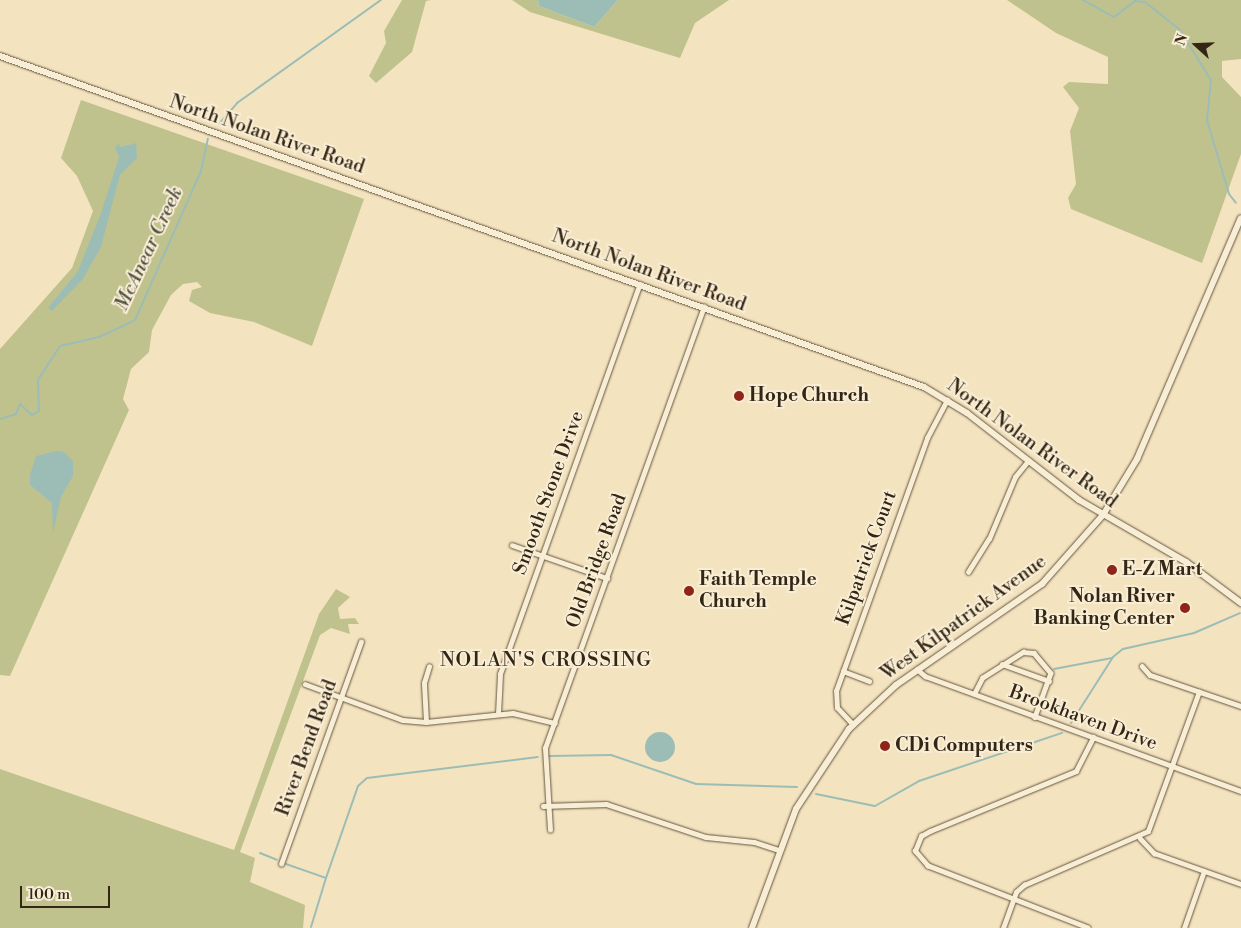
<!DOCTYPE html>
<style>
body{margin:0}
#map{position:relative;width:1241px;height:928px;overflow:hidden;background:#f4e3bf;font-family:"Libre Bodoni",serif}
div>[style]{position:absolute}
.green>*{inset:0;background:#c0c28e}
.water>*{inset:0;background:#9cbdb6}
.round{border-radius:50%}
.stream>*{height:2px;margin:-1px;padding:0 1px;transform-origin:1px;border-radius:1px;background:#9cbdb6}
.roads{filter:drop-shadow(0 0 1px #64553f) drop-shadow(0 0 1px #64553f)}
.street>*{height:4.5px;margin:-2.25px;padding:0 2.25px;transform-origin:2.25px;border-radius:2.25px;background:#f8edd5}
.secondary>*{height:6px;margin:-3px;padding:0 3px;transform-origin:3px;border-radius:3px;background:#f8edd5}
.dots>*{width:14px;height:14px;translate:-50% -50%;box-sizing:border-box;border:2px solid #f8edd5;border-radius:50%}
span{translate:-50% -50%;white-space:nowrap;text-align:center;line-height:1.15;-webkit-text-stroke:4px #f8edd5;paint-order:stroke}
.street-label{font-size:19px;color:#342614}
.poi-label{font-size:19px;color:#342614;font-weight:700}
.left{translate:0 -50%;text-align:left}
.right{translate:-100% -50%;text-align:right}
.water-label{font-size:20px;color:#535345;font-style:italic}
.neighbourhood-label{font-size:20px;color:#342614;letter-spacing:1px}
.north{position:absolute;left:1171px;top:20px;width:50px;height:50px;-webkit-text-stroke:4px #f8edd5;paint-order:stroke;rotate:290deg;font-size:14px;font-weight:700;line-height:20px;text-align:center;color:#342614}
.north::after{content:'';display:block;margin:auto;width:18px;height:22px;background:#342614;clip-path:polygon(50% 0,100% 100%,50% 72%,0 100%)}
.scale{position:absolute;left:20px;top:886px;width:90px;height:22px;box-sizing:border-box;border:2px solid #342614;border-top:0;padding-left:6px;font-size:15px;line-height:18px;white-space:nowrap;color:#342614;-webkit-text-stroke:4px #f8edd5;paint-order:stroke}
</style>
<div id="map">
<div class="green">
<div style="clip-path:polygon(402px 0,431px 0,426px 1px,412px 52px,376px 83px,369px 76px,386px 43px,384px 31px)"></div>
<div style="clip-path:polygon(512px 0,538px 0,539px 6px,594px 27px,618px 0,729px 0,695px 23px,680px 58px,530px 12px)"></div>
<div style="clip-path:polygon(1007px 0,1241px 0,1241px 59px,1222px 61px,1222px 77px,1241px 97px,1241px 154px,1202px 263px,1071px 209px,1068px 198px,1076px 184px,1070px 131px,1079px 108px,1063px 87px,1069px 82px,1108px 84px,1108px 57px,1056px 33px)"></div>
<div style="clip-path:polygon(81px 100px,364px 199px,312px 346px,254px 322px,210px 313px,189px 301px,192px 290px,202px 287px,197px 282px,183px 284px,171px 295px,152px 330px,149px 352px,131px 369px,123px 399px,129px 410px,10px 676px,0 675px,0 349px,72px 268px,93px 211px,77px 176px,61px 158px)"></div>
<div style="clip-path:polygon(336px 589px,350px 597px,338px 608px,340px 619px,355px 618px,359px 624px,348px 624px,350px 634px,331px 628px,320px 635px,240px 852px,255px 858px,250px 882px,305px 905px,303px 928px,0 928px,0 769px,234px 850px,319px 614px)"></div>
</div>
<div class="water">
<div style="clip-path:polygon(538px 0,618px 0,594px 27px,539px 6px)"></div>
<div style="clip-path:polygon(136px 143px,137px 158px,120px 175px,101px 247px,83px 279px,52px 311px,48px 308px,78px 271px,101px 213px,119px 157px,115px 148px,118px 144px,121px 147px)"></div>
<div style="clip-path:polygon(56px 451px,64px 452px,73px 461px,73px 476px,61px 497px,53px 533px,52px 503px,30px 485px,30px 475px,36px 456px)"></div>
<div class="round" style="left:645px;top:732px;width:30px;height:30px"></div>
</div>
<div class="stream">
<div style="left:1083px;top:0;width:35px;rotate:29deg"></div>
<div style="left:1114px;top:17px;width:26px;rotate:-37deg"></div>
<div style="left:1135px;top:1px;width:10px;rotate:6deg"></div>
<div style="left:1145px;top:2px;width:43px;rotate:38.5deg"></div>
<div style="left:1179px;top:29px;width:60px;rotate:57.9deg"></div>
<div style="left:1211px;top:80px;width:40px;rotate:95.7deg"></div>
<div style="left:1207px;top:120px;width:77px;rotate:73.4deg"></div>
<div style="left:1229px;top:194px;width:11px;rotate:52deg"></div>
<div style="left:219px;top:124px;width:28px;rotate:-49deg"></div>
<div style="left:237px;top:103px;width:177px;rotate:-35.6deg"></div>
<div style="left:0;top:419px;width:17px;rotate:-17deg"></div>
<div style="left:16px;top:414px;width:11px;rotate:-68deg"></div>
<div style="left:20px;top:404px;width:16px;rotate:43deg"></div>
<div style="left:32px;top:415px;width:8px;rotate:-30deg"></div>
<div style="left:39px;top:411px;width:31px;rotate:-92deg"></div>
<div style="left:38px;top:380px;width:40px;rotate:-57.1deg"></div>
<div style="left:60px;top:346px;width:40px;rotate:-13deg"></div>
<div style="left:99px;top:337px;width:40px;rotate:-25deg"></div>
<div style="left:135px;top:320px;width:163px;rotate:-66.1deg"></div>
<div style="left:201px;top:171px;width:33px;rotate:-78deg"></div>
<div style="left:1054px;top:669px;width:59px;rotate:-10.7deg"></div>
<div style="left:1071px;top:723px;width:78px;rotate:-57.5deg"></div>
<div style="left:1113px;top:657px;width:13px;rotate:-39deg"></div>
<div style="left:1123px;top:649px;width:73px;rotate:-12.7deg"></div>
<div style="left:1194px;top:633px;width:50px;rotate:-23.5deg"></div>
<div style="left:549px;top:756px;width:62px;rotate:-0.9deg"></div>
<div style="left:611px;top:755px;width:90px;rotate:18.8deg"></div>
<div style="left:696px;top:784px;width:101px;rotate:1.7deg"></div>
<div style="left:816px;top:794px;width:60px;rotate:11.5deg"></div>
<div style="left:875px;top:806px;width:51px;rotate:-29.6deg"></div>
<div style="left:919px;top:781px;width:151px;rotate:-18.6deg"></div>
<div style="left:260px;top:853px;width:18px;rotate:22deg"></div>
<div style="left:286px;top:864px;width:42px;rotate:19.3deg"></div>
<div style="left:326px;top:878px;width:97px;rotate:-70.8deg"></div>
<div style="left:358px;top:786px;width:12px;rotate:-42deg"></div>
<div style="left:367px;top:778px;width:172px;rotate:-7deg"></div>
<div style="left:311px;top:927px;width:51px;rotate:-73deg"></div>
</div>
<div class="roads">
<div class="street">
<div style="left:512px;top:545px;width:101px;rotate:19.2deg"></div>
<div style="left:968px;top:572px;width:39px;rotate:-58deg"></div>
<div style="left:989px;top:539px;width:67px;rotate:-67.2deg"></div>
<div style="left:1015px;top:477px;width:21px;rotate:-51deg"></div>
<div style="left:1002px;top:664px;width:50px;rotate:19.9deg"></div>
<div style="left:1142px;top:666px;width:12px;rotate:48deg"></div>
<div style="left:1150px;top:675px;width:96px;rotate:18.8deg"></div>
<div style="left:917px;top:669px;width:11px;rotate:41deg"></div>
<div style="left:925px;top:676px;width:336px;rotate:20deg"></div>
<div style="left:843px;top:671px;width:28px;rotate:21deg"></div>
<div style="left:305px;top:684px;width:104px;rotate:20.2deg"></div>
<div style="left:403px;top:720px;width:23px;rotate:5deg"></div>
<div style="left:426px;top:722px;width:87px;rotate:-5.9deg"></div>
<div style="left:513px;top:713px;width:43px;rotate:13.4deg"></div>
<div style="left:974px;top:694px;width:18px;rotate:-63deg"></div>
<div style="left:982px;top:678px;width:49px;rotate:-32.4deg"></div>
<div style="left:1023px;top:652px;width:11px;rotate:5deg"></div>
<div style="left:1034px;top:653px;width:26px;rotate:50deg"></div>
<div style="left:1051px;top:673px;width:47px;rotate:110deg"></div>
<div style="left:498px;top:714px;width:40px;rotate:-87.1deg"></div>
<div style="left:500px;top:674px;width:414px;rotate:-70.3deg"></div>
<div style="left:426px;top:722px;width:39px;rotate:-93deg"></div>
<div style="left:424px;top:683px;width:17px;rotate:-73deg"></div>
<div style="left:853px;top:725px;width:23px;rotate:-133deg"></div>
<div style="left:837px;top:708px;width:17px;rotate:-93deg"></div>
<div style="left:836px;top:691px;width:269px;rotate:-70.2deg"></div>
<div style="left:927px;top:438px;width:43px;rotate:-62.2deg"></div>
<div style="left:543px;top:806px;width:63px;rotate:-1.8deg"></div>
<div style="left:606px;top:804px;width:105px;rotate:18.3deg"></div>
<div style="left:706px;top:837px;width:48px;rotate:5.9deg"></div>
<div style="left:754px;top:842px;width:26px;rotate:18deg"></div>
<div style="left:550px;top:830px;width:82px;rotate:-93.5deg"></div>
<div style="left:545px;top:748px;width:469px;rotate:-70.2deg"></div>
<div style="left:1140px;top:838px;width:21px;rotate:47deg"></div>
<div style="left:1154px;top:853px;width:92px;rotate:19.6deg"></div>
<div style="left:281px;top:864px;width:236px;rotate:-70.2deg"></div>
<div style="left:1003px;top:928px;width:38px;rotate:-70deg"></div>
<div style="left:1016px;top:892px;width:11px;rotate:-41deg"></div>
<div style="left:1024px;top:885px;width:135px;rotate:-23.5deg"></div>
<div style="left:1148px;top:831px;width:148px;rotate:-69.9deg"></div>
<div style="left:1088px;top:928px;width:172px;rotate:-158.8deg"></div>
<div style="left:928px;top:866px;width:20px;rotate:-131deg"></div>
<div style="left:915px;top:851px;width:16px;rotate:-68deg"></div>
<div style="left:921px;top:836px;width:10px;rotate:-29deg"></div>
<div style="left:930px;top:831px;width:158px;rotate:-22.3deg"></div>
<div style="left:1076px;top:771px;width:38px;rotate:-63deg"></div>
<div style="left:1184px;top:928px;width:60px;rotate:-70.7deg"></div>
</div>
<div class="secondary">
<div style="left:0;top:56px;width:981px;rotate:19.71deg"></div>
<div style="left:924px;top:387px;width:50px;rotate:31.2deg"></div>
<div style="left:967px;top:413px;width:142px;rotate:37.8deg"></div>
<div style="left:1079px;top:500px;width:124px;rotate:30.1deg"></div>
<div style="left:1186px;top:562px;width:69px;rotate:36.7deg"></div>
<div style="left:752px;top:928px;width:127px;rotate:-69.7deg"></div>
<div style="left:796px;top:809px;width:96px;rotate:-56.5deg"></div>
<div style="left:849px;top:729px;width:64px;rotate:-43.1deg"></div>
<div style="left:896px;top:685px;width:178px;rotate:-34.7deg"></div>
<div style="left:1042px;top:584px;width:92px;rotate:-48.5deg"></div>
<div style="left:1103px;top:515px;width:66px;rotate:-58.7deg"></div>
<div style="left:1137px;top:459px;width:262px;rotate:-66.7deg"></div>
</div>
</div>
<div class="dots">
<div style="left:739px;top:396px;background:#8f2418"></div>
<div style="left:1112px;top:570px;background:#8f2418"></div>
<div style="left:689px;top:591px;background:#8f2418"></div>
<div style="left:1185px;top:608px;background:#8f2418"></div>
<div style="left:885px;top:746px;background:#8f2418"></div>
</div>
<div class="street-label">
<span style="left:267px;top:135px;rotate:19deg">North Nolan River Road</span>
<span style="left:649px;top:271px;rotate:20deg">North Nolan River Road</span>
<span style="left:1032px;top:444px;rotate:36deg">North Nolan River Road</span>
<span style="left:549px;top:493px;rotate:-70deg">Smooth Stone Drive</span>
<span style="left:867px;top:558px;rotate:-70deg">Kilpatrick Court</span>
<span style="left:597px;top:561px;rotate:-70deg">Old Bridge Road</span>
<span style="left:964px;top:618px;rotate:-36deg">West Kilpatrick Avenue</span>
<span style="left:1083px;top:718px;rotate:20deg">Brookhaven Drive</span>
<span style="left:307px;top:748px;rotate:-70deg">River Bend Road</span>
</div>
<div class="poi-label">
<span class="left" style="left:749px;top:396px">Hope Church</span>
<span class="left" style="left:1122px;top:570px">E-Z Mart</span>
<span class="left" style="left:699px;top:591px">Faith Temple<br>Church</span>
<span class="right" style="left:1175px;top:608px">Nolan River<br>Banking Center</span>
<span class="left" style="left:895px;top:746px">CDi Computers</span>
</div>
<div class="water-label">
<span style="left:149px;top:249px;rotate:-65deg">McAnear Creek</span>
</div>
<div class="neighbourhood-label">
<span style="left:546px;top:660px">NOLAN'S CROSSING</span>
</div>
<div class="north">N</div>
<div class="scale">100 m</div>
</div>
